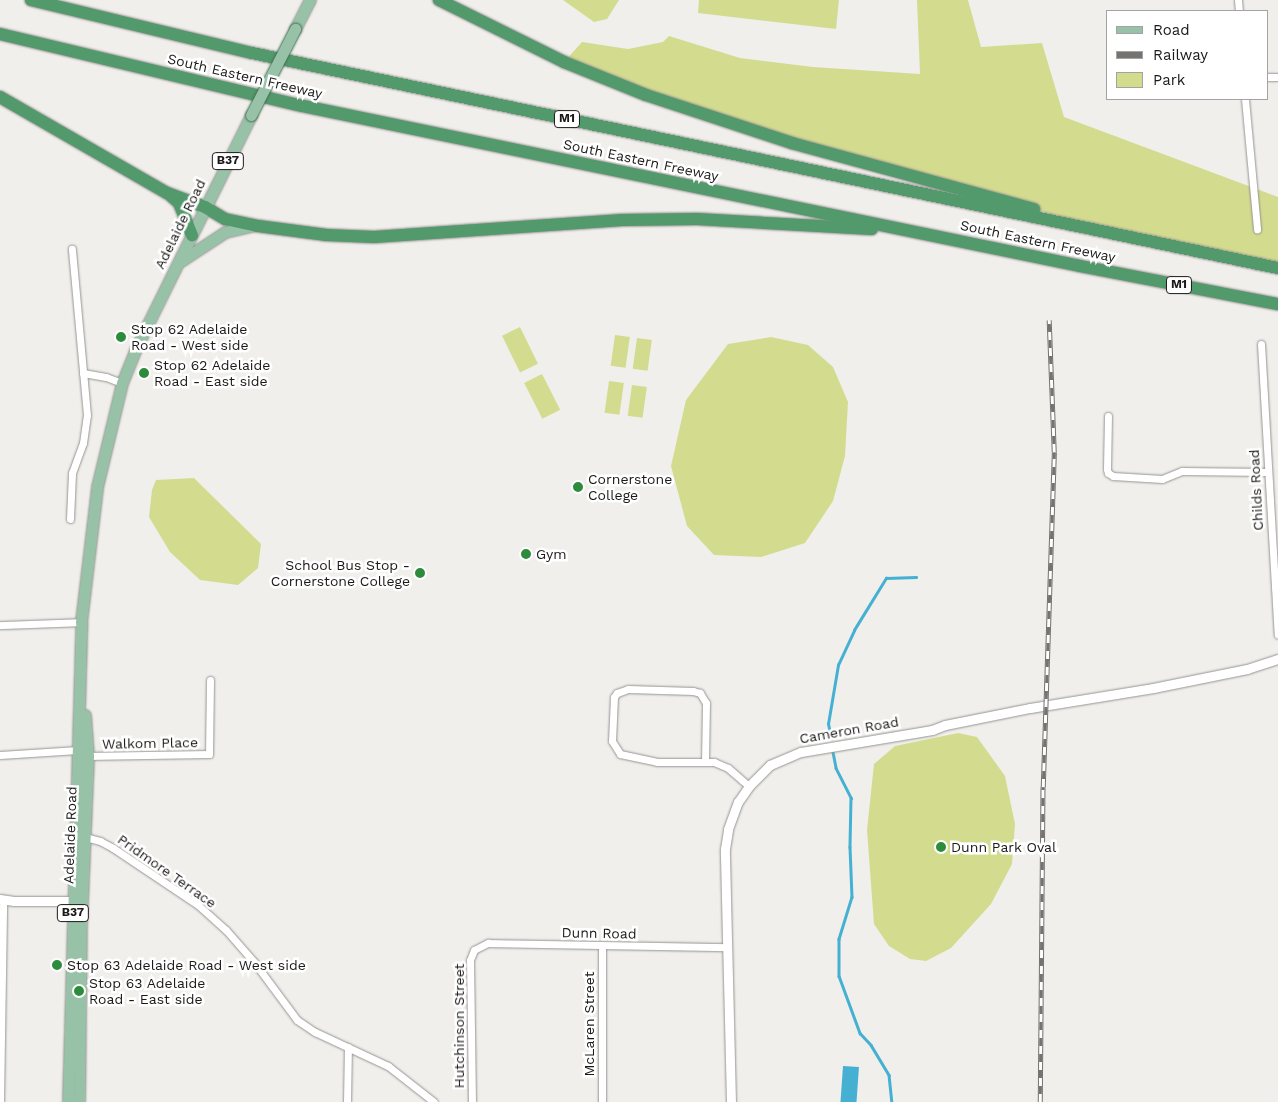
<!DOCTYPE html>
<style>
body{margin:0}
#map{position:relative;width:1278px;height:1102px;overflow:hidden;background:#f0efec;font-family:"Work Sans",sans-serif}
div>[style]{position:absolute}
.green>*{inset:0;background:#d3dc8e;transform-origin:0 0}
.water>*{inset:0;background:#46b0d2;transform-origin:0 0}
.stream>*{height:2.5px;margin:-1.25px;padding:0 1.25px;transform-origin:1.25px;border-radius:1.25px;background:#46b0d2}
.roads{filter:drop-shadow(0 0 1px #959491) drop-shadow(0 0 1px #959491)}
.minor>*{height:7px;margin:-3.5px;padding:0 3.5px;transform-origin:3.5px;border-radius:3.5px;background:#fff}
.tertiary>*{height:9px;margin:-4.5px;padding:0 4.5px;transform-origin:4.5px;border-radius:4.5px;background:#fff}
.primary>*{height:11px;margin:-5.5px;padding:0 5.5px;transform-origin:5.5px;border-radius:5.5px;background:#97c2a7}
.motorway>*{height:12px;margin:-6px;padding:0 6px;transform-origin:6px;border-radius:6px;background:#52996c}
.rail>*{height:4.5px;margin-top:-2.25px;transform-origin:0;background:repeating-linear-gradient(90deg,#fff 0 8px,#747371 0 16px);box-sizing:border-box;border-block:1px solid #747371}
.bridges{filter:drop-shadow(0 0 1px #3f6d4f) drop-shadow(0 0 1px #3f6d4f)}
.primary-bridge>*{height:11px;margin:-5.5px;padding:0 5.5px;transform-origin:5.5px;border-radius:5.5px;background:#97c2a7}
.dots>*{width:14px;height:14px;translate:-50% -50%;box-sizing:border-box;border:2px solid #fff;border-radius:50%}
span{translate:-50% -50%;white-space:nowrap;text-align:center;line-height:1.15;-webkit-text-stroke:5px #fff;paint-order:stroke}
.shield-label span{padding:1px 4px;background:#fff;border:1px solid;border-radius:4px;-webkit-text-stroke-width:0}
.shield-label{font-size:12px;color:#1b1a19;font-weight:700}
.street-label{font-size:14px;color:#1b1a19}
.poi-label{font-size:14px;color:#1b1a19}
.left{translate:0 -50%;text-align:left}
.right{translate:-100% -50%;text-align:right}
.legend{position:absolute;left:1106px;top:10px;width:162px;height:90px;box-sizing:border-box;background:#fff;border:1px solid #a4a3a3;margin:0;padding:6px 9px;list-style:none;font-size:15px;color:#1b1a19}
.legend li{display:flex;align-items:center;gap:10px;height:25px}
.legend b{width:25px;border:1px solid #a4a3a3}
</style>
<div id="map">
<div class="green">
<div style="clip-path:polygon(563px 0,619px 0,607px 19px,594px 22px)"></div>
<div style="clip-path:polygon(699px 0,839px 0,836px 29px,698px 13px)"></div>
<div style="clip-path:polygon(917px 0,968px 0,981px 47px,1042px 43px,1064px 117px,1278px 197px,1278px 268px,1077px 221px,792px 143px,564px 62px,582px 42px,628px 49px,663px 42px,669px 36px,740px 58px,813px 67px,920px 74px)"></div>
<div style="left:520px;top:327px;width:41px;height:20px;rotate:64deg"></div>
<div style="left:615px;top:335px;width:15px;height:31px;rotate:8deg"></div>
<div style="clip-path:polygon(771px 337px,808px 345px,833px 367px,848px 402px,845px 456px,833px 501px,805px 543px,761px 557px,714px 555px,687px 526px,671px 466px,686px 400px,728px 344px)"></div>
<div style="left:637px;top:338px;width:15px;height:31px;rotate:8deg"></div>
<div style="left:542px;top:374px;width:40px;height:20px;rotate:63deg"></div>
<div style="left:609px;top:381px;width:15px;height:32px;rotate:8deg"></div>
<div style="left:632px;top:385px;width:15px;height:31px;rotate:8deg"></div>
<div style="clip-path:polygon(194px 478px,261px 544px,258px 568px,238px 585px,200px 580px,170px 552px,149px 517px,152px 490px,156px 480px)"></div>
<div style="clip-path:polygon(958px 733px,977px 737px,1005px 776px,1015px 824px,1012px 864px,991px 904px,951px 948px,926px 961px,910px 959px,889px 946px,874px 924px,867px 830px,874px 764px,895px 746px)"></div>
</div>
<div class="water">
<div style="left:843px;top:1066px;width:16px;height:36px;rotate:4deg"></div>
</div>
<div class="stream">
<div style="left:831px;top:739px;width:15px;rotate:-101deg"></div>
<div style="left:828px;top:724px;width:60px;rotate:-80.4deg"></div>
<div style="left:838px;top:665px;width:38px;rotate:-65deg"></div>
<div style="left:854px;top:630px;width:61px;rotate:-58.4deg"></div>
<div style="left:886px;top:578px;width:30px;rotate:-2deg"></div>
<div style="left:833px;top:752px;width:16px;rotate:79deg"></div>
<div style="left:836px;top:768px;width:34px;rotate:63deg"></div>
<div style="left:851px;top:798px;width:49px;rotate:91.2deg"></div>
<div style="left:850px;top:847px;width:50px;rotate:87.7deg"></div>
<div style="left:852px;top:897px;width:44px;rotate:107.2deg"></div>
<div style="left:839px;top:939px;width:37px;rotate:90deg"></div>
<div style="left:839px;top:976px;width:61px;rotate:69.8deg"></div>
<div style="left:860px;top:1033px;width:16px;rotate:47deg"></div>
<div style="left:871px;top:1045px;width:35px;rotate:59deg"></div>
<div style="left:889px;top:1075px;width:27px;rotate:84deg"></div>
</div>
<div class="roads">
<div class="minor">
<div style="left:1238px;top:0;width:11px;rotate:85deg"></div>
<div style="left:1267px;top:77px;width:11px"></div>
<div style="left:1245px;top:99px;width:131px;rotate:84.7deg"></div>
<div style="left:1261px;top:344px;width:291px;rotate:86.7deg"></div>
<div style="left:83px;top:373px;width:23px;rotate:10deg"></div>
<div style="left:106px;top:377px;width:17px;rotate:21deg"></div>
<div style="left:1108px;top:416px;width:53px;rotate:91.1deg"></div>
<div style="left:1107px;top:469px;width:4px;rotate:76deg"></div>
<div style="left:1108px;top:473px;width:6px;rotate:31deg"></div>
<div style="left:1113px;top:476px;width:49px;rotate:3.5deg"></div>
<div style="left:1162px;top:479px;width:22px;rotate:-22deg"></div>
<div style="left:1182px;top:471px;width:86px;rotate:0.7deg"></div>
<div style="left:70px;top:519px;width:46px;rotate:-87.5deg"></div>
<div style="left:72px;top:473px;width:32px;rotate:-70deg"></div>
<div style="left:83px;top:443px;width:28px;rotate:-82deg"></div>
<div style="left:87px;top:415px;width:167px;rotate:-95.2deg"></div>
<div style="left:0;top:625px;width:81px;rotate:-2.1deg"></div>
<div style="left:0;top:755px;width:78px;rotate:-3.7deg"></div>
<div style="left:86px;top:756px;width:123px;rotate:-0.9deg"></div>
<div style="left:209px;top:754px;width:74px;rotate:-89.2deg"></div>
<div style="left:705px;top:761px;width:58px;rotate:-89deg"></div>
<div style="left:706px;top:703px;width:12px;rotate:-121deg"></div>
<div style="left:700px;top:693px;width:7px;rotate:-164deg"></div>
<div style="left:693px;top:691px;width:65px;rotate:-178.2deg"></div>
<div style="left:628px;top:689px;width:12px;rotate:160deg"></div>
<div style="left:617px;top:693px;width:5px;rotate:127deg"></div>
<div style="left:614px;top:697px;width:44px;rotate:92.6deg"></div>
<div style="left:612px;top:741px;width:15px;rotate:58deg"></div>
<div style="left:620px;top:754px;width:38px;rotate:12deg"></div>
<div style="left:657px;top:762px;width:57px"></div>
<div style="left:714px;top:762px;width:15px;rotate:23deg"></div>
<div style="left:728px;top:768px;width:28px;rotate:41deg"></div>
<div style="left:85px;top:837px;width:16px;rotate:15deg"></div>
<div style="left:100px;top:841px;width:15px;rotate:28deg"></div>
<div style="left:113px;top:848px;width:102px;rotate:33.8deg"></div>
<div style="left:198px;top:905px;width:38px;rotate:42deg"></div>
<div style="left:226px;top:930px;width:43px;rotate:48.8deg"></div>
<div style="left:254px;top:962px;width:72px;rotate:53.4deg"></div>
<div style="left:297px;top:1020px;width:22px;rotate:34deg"></div>
<div style="left:315px;top:1032px;width:81px;rotate:25deg"></div>
<div style="left:388px;top:1066px;width:58px;rotate:38deg"></div>
<div style="left:602px;top:945px;width:157px;rotate:90deg"></div>
<div style="left:0;top:1102px;width:202px;rotate:-89.1deg"></div>
<div style="left:347px;top:1102px;width:55px;rotate:-89deg"></div>
<div style="left:472px;top:1102px;width:142px;rotate:-90.8deg"></div>
<div style="left:470px;top:960px;width:11px;rotate:-68deg"></div>
<div style="left:474px;top:950px;width:16px;rotate:-27deg"></div>
<div style="left:488px;top:943px;width:238px;rotate:1deg"></div>
</div>
<div class="tertiary">
<div style="left:0;top:899px;width:14px;rotate:8deg"></div>
<div style="left:14px;top:901px;width:66px"></div>
<div style="left:731px;top:1102px;width:253px;rotate:-91.4deg"></div>
<div style="left:725px;top:849px;width:20px;rotate:-81deg"></div>
<div style="left:728px;top:829px;width:29px;rotate:-70deg"></div>
<div style="left:738px;top:802px;width:19px;rotate:-55deg"></div>
<div style="left:749px;top:786px;width:30px;rotate:-45deg"></div>
<div style="left:770px;top:765px;width:34px;rotate:-23deg"></div>
<div style="left:801px;top:752px;width:133px;rotate:-9.5deg"></div>
<div style="left:932px;top:730px;width:14px;rotate:-21deg"></div>
<div style="left:945px;top:725px;width:87px;rotate:-11.3deg"></div>
<div style="left:1030px;top:708px;width:125px;rotate:-9.2deg"></div>
<div style="left:1153px;top:688px;width:96px;rotate:-11.4deg"></div>
<div style="left:1247px;top:669px;width:33px;rotate:-18deg"></div>
</div>
<div class="primary">
<div style="left:295px;top:29px;width:33px;rotate:-63deg"></div>
<div style="left:181px;top:261px;width:53px;rotate:-33.4deg"></div>
<div style="left:225px;top:232px;width:28px;rotate:-13deg"></div>
<div style="left:68px;top:1102px;width:480px;rotate:-88.4deg"></div>
<div style="left:81px;top:622px;width:136px;rotate:-83.2deg"></div>
<div style="left:97px;top:487px;width:107px;rotate:-76.5deg"></div>
<div style="left:122px;top:383px;width:38px;rotate:-68deg"></div>
<div style="left:136px;top:348px;width:260px;rotate:-63.7deg"></div>
<div style="left:79px;top:1102px;width:178px;rotate:-89.4deg"></div>
<div style="left:81px;top:924px;width:168px;rotate:-87.6deg"></div>
<div style="left:88px;top:756px;width:41px;rotate:-94.2deg"></div>
</div>
<div class="motorway">
<div style="left:31px;top:0;width:227px;rotate:13.5deg"></div>
<div style="left:252px;top:53px;width:1048px;rotate:11.84deg"></div>
<div style="left:439px;top:0;width:140px;rotate:26.4deg"></div>
<div style="left:564px;top:62px;width:88px;rotate:21.9deg"></div>
<div style="left:646px;top:95px;width:154px;rotate:18.2deg"></div>
<div style="left:792px;top:143px;width:251px;rotate:15.3deg"></div>
<div style="left:0;top:34px;width:311px;rotate:13.4deg"></div>
<div style="left:303px;top:106px;width:793px;rotate:11.64deg"></div>
<div style="left:1080px;top:266px;width:202px;rotate:10.9deg"></div>
<div style="left:0;top:97px;width:193px;rotate:29.9deg"></div>
<div style="left:167px;top:193px;width:40px;rotate:20.2deg"></div>
<div style="left:205px;top:207px;width:23px;rotate:31deg"></div>
<div style="left:225px;top:219px;width:34px;rotate:12deg"></div>
<div style="left:258px;top:226px;width:69px;rotate:7.5deg"></div>
<div style="left:326px;top:235px;width:48px;rotate:2.4deg"></div>
<div style="left:374px;top:237px;width:249px;rotate:-3.9deg"></div>
<div style="left:622px;top:220px;width:75px;rotate:-0.8deg"></div>
<div style="left:697px;top:219px;width:175px;rotate:3.3deg"></div>
<div style="left:171px;top:196px;width:11px;rotate:41deg"></div>
<div style="left:179px;top:203px;width:35px;rotate:68deg"></div>
</div>
</div>
<div class="rail">
<div style="left:1040px;top:1102px;width:315px;rotate:-89.5deg"></div>
<div style="left:1043px;top:787px;width:335px;rotate:-88.1deg"></div>
<div style="left:1054px;top:452px;width:132px;rotate:-92.2deg"></div>
</div>
<div class="bridges">
<div class="primary-bridge">
<div style="left:251px;top:115px;width:97px;rotate:-62.9deg"></div>
</div>
</div>
<div class="dots">
<div style="left:121px;top:337px;background:#2d8b3d"></div>
<div style="left:144px;top:373px;background:#2d8b3d"></div>
<div style="left:578px;top:487px;background:#2d8b3d"></div>
<div style="left:526px;top:554px;background:#2d8b3d"></div>
<div style="left:420px;top:573px;background:#2d8b3d"></div>
<div style="left:941px;top:847px;background:#2d8b3d"></div>
<div style="left:57px;top:965px;background:#2d8b3d"></div>
<div style="left:79px;top:991px;background:#2d8b3d"></div>
</div>
<div class="shield-label">
<span style="left:567px;top:119px">M1</span>
<span style="left:228px;top:161px">B37</span>
<span style="left:1179px;top:285px">M1</span>
<span style="left:73px;top:913px">B37</span>
</div>
<div class="street-label">
<span style="left:245px;top:76px;rotate:13deg">South Eastern Freeway</span>
<span style="left:641px;top:160px;rotate:12deg">South Eastern Freeway</span>
<span style="left:180px;top:224px;rotate:-64deg">Adelaide Road</span>
<span style="left:1038px;top:241px;rotate:12deg">South Eastern Freeway</span>
<span style="left:1256px;top:490px;rotate:-93deg">Childs Road</span>
<span style="left:849px;top:730px;rotate:-10deg">Cameron Road</span>
<span style="left:150px;top:743px;rotate:-1deg">Walkom Place</span>
<span style="left:70px;top:835px;rotate:-88deg">Adelaide Road</span>
<span style="left:167px;top:871px;rotate:35deg">Pridmore Terrace</span>
<span style="left:599px;top:933px;rotate:1deg">Dunn Road</span>
<span style="left:589px;top:1024px;rotate:-90deg">McLaren Street</span>
<span style="left:459px;top:1026px;rotate:-90deg">Hutchinson Street</span>
</div>
<div class="poi-label">
<span class="left" style="left:131px;top:337px">Stop 62 Adelaide<br>Road - West side</span>
<span class="left" style="left:154px;top:373px">Stop 62 Adelaide<br>Road - East side</span>
<span class="left" style="left:588px;top:487px">Cornerstone<br>College</span>
<span class="left" style="left:536px;top:554px">Gym</span>
<span class="right" style="left:410px;top:573px">School Bus Stop -<br>Cornerstone College</span>
<span class="left" style="left:951px;top:847px">Dunn Park Oval</span>
<span class="left" style="left:67px;top:965px">Stop 63 Adelaide Road - West side</span>
<span class="left" style="left:89px;top:991px">Stop 63 Adelaide<br>Road - East side</span>
</div>
<ul class="legend">
<li><b style="height:6px;background:#97c2a7"></b>Road</li>
<li><b style="height:6px;background:#747371"></b>Railway</li>
<li><b style="height:14px;background:#d3dc8e"></b>Park</li>
</ul>
</div>
